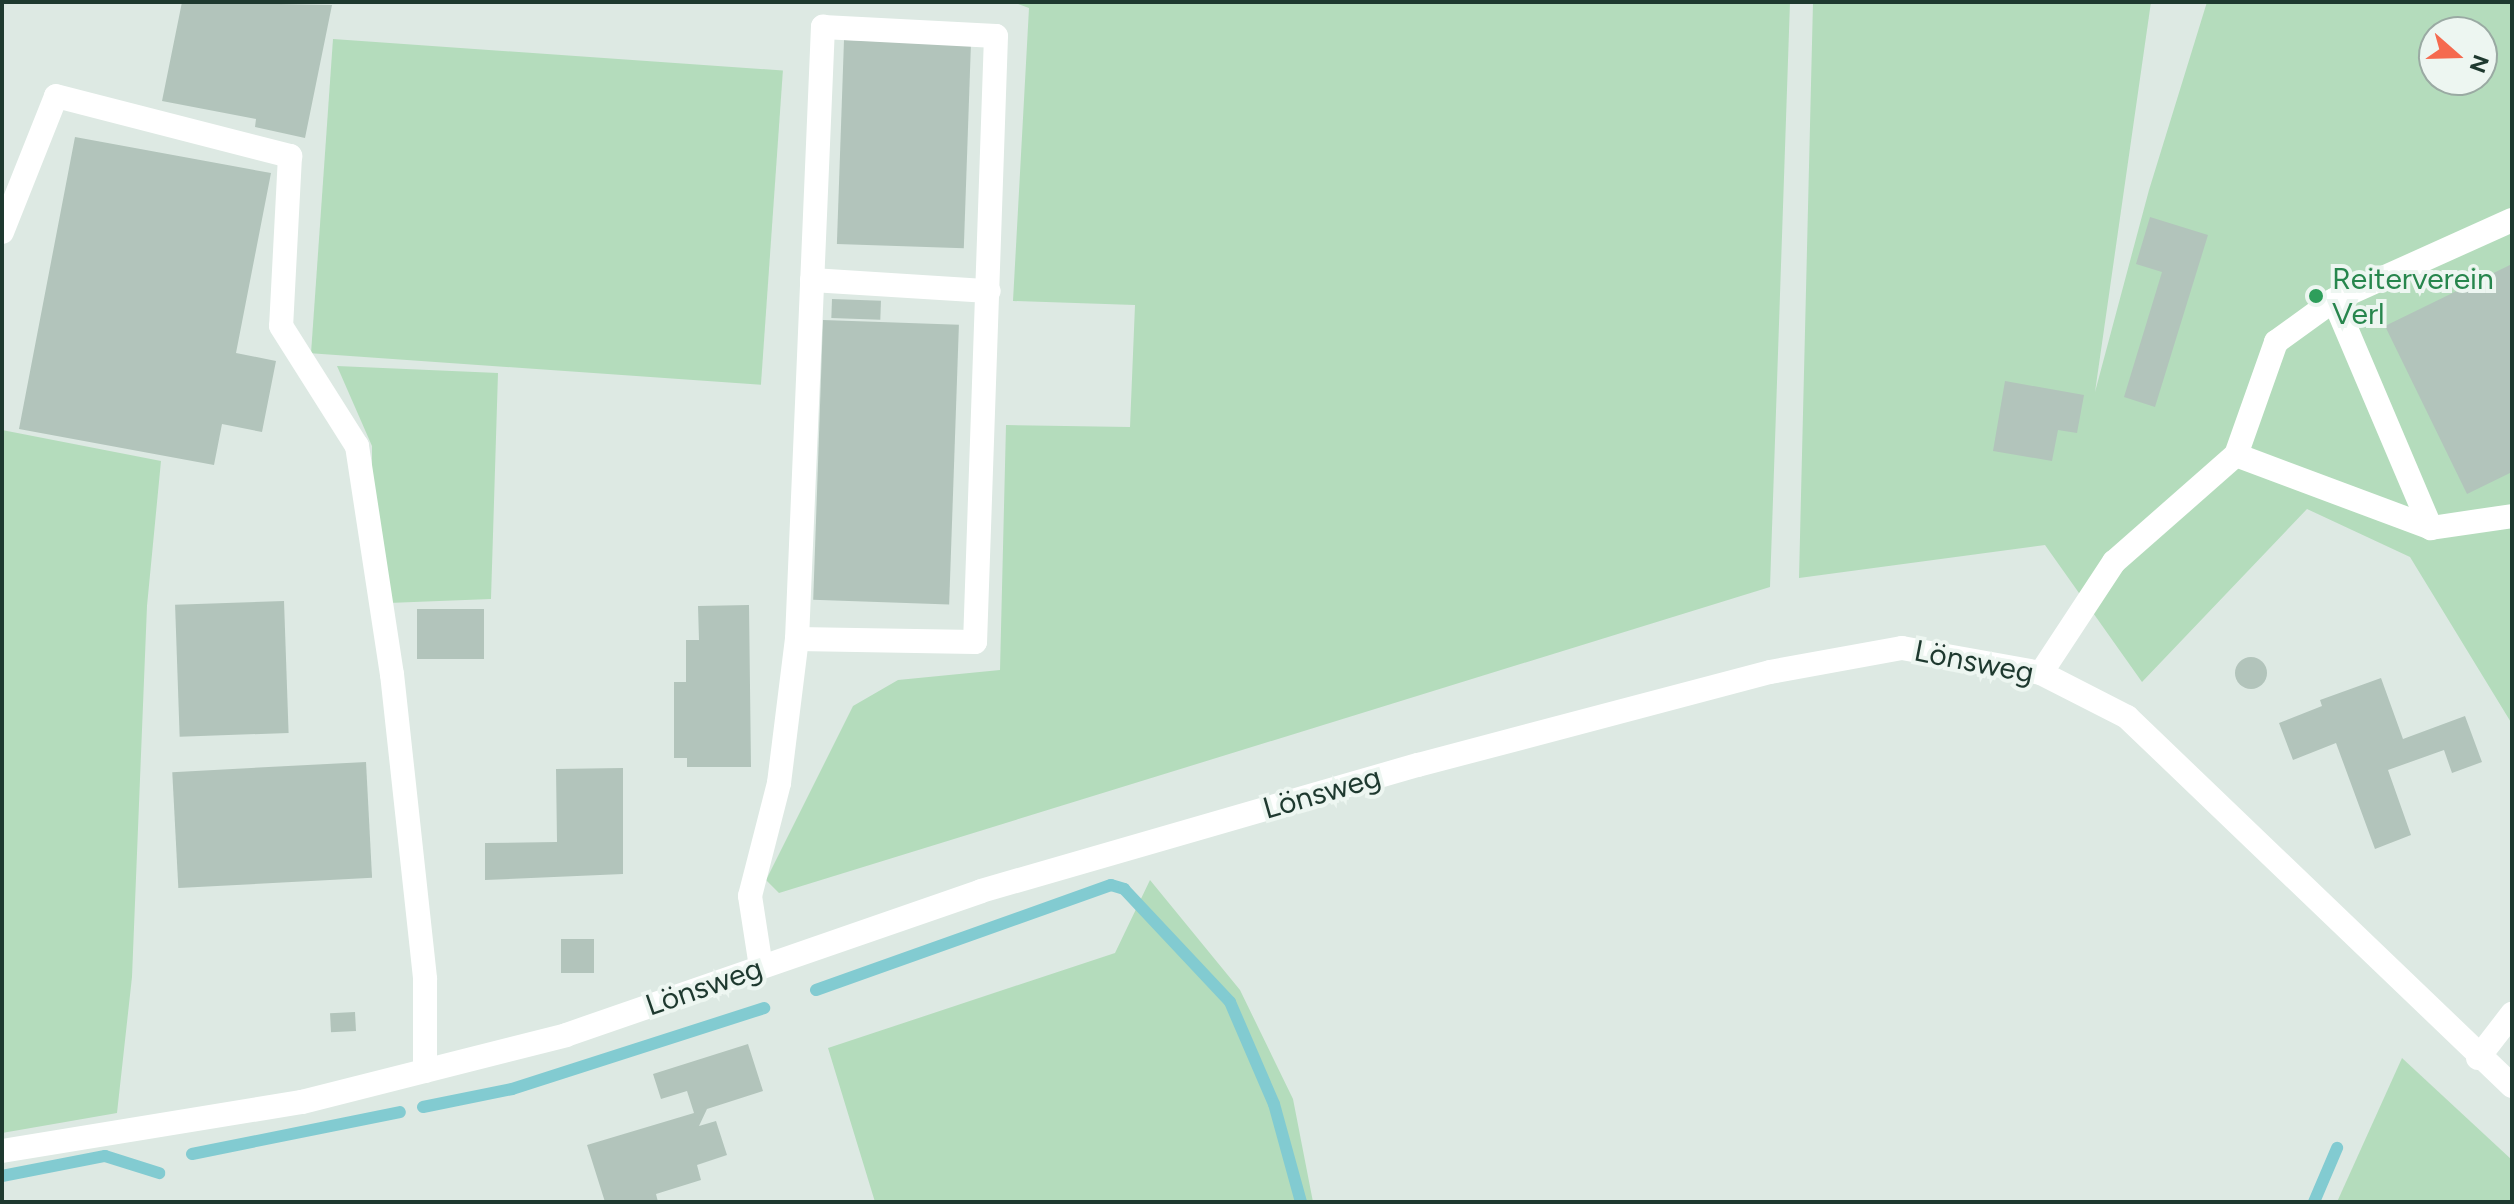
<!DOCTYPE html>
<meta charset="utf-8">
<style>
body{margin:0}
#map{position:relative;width:2514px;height:1204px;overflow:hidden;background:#dde9e3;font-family:Figtree,sans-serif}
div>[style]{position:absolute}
.green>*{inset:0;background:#b4dcbc;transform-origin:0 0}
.stream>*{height:12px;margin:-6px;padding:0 6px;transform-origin:6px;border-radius:6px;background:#82cbd1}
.building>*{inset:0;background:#b2c4bb;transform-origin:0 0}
.round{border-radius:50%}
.minor>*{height:24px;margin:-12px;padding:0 12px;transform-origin:12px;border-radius:12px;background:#fff}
.dots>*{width:22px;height:22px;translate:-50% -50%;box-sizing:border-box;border:4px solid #edf6f1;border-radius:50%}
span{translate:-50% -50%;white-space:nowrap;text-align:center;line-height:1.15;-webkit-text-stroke:8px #edf6f1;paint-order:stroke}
.leisure-label{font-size:30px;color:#27864d}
.left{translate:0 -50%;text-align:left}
.street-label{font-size:30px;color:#1e392f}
.frame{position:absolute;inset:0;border:4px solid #1e392f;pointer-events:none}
.north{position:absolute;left:2418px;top:16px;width:80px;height:80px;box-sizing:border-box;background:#edf6f1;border:2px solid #9aaaa3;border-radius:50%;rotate:110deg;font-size:22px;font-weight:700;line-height:32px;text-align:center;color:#1e392f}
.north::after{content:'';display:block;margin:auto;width:28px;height:36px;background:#f56a4f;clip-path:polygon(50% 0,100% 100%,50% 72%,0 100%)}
</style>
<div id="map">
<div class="green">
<div style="clip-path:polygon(1013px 2px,1790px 2px,1770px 587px,779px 893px,766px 880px,853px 706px,898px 680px,1000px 670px,1006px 425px,1130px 427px,1135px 305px,1013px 301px,1029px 8px)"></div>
<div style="clip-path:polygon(evenodd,1813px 2px,2151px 2px,2095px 392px,2149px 190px,2207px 2px,2512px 2px,2512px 724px,2410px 557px,2307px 509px,2142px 682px,2045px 545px,1799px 578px,1813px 2px,2434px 32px,2482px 32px,2482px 80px,2434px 80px,2434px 32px)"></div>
<div style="left:333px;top:39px;width:451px;height:315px;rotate:4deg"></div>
<div style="clip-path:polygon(337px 366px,498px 373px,491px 599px,388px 603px,372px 503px,372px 446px)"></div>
<div style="clip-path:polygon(2px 430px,161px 461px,147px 606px,132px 977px,117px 1113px,2px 1133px)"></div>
<div style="clip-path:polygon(1150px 880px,1240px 990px,1293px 1099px,1313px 1202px,875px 1202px,828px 1048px,1115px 953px)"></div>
<div style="clip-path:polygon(2402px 1058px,2512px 1160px,2512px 1202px,2337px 1202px)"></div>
</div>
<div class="stream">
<div style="left:816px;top:990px;width:313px;rotate:-19.6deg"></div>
<div style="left:1111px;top:885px;width:14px;rotate:17deg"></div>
<div style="left:1124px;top:889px;width:155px;rotate:46.8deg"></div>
<div style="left:1230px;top:1002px;width:111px;rotate:66.7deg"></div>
<div style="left:1274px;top:1104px;width:102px;rotate:74.6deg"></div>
<div style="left:423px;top:1107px;width:91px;rotate:-11.4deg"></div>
<div style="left:512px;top:1089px;width:265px;rotate:-17.8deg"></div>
<div style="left:192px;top:1154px;width:212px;rotate:-11.4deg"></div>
<div style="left:2px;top:1176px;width:105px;rotate:-11deg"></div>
<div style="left:105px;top:1156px;width:57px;rotate:17.5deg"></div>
<div style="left:2314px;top:1202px;width:59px;rotate:-66.9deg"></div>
</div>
<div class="building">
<div style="clip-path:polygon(182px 2px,332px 5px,305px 138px,255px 127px,256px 119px,162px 101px)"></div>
<div style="left:844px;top:40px;width:127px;height:204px;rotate:2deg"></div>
<div style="clip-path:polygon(75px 137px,271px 173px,236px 353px,276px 361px,262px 432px,222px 424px,214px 465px,19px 429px)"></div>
<div style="clip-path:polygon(2150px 217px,2208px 235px,2155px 407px,2124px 397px,2162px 272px,2136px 264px)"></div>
<div style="clip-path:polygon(2512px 264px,2512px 472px,2467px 494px,2385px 326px)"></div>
<div style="left:832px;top:299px;width:49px;height:19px;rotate:2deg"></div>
<div style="left:823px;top:320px;width:136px;height:280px;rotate:2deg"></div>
<div style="clip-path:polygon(2005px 381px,2084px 395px,2077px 433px,2058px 430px,2052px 461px,1993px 451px)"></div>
<div style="left:284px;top:601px;width:132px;height:109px;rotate:88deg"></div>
<div style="clip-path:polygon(749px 605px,751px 767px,687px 767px,687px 758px,674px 758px,674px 682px,686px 682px,686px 640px,699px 640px,698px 606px)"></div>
<div style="left:484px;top:609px;width:50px;height:67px;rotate:90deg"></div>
<div class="round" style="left:2235px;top:657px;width:32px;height:32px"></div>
<div style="clip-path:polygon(2381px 678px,2403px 739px,2465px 716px,2482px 762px,2452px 773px,2444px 750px,2388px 770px,2411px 835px,2375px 849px,2336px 743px,2293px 760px,2279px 723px,2322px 706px,2320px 700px)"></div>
<div style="left:366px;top:762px;width:116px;height:194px;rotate:87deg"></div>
<div style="clip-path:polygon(623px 768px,623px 874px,485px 880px,485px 843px,557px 842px,556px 769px)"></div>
<div style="left:594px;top:939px;width:34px;height:33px;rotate:90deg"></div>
<div style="left:355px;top:1012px;width:19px;height:25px;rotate:87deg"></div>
<div style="clip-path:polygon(748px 1044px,763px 1091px,707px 1109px,699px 1126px,716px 1121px,727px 1155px,697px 1165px,701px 1180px,656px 1194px,658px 1202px,605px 1202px,587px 1145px,694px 1113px,687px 1091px,661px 1099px,653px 1074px)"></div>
</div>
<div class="minor">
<div style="left:2px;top:232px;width:146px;rotate:-68.3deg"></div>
<div style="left:56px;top:96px;width:242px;rotate:14.4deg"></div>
<div style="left:290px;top:156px;width:170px;rotate:93deg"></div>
<div style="left:281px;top:326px;width:142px;rotate:57.7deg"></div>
<div style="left:357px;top:446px;width:231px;rotate:81.3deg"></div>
<div style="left:392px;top:674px;width:307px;rotate:83.8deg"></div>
<div style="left:425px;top:979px;width:92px;rotate:90deg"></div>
<div style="left:812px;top:280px;width:177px;rotate:3.6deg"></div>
<div style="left:2334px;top:300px;width:248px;rotate:67deg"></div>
<div style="left:2236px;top:455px;width:120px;rotate:-70.5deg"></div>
<div style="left:2276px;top:342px;width:72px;rotate:-35.9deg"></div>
<div style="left:2334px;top:300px;width:195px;rotate:-24.2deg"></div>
<div style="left:2041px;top:673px;width:133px;rotate:-56.7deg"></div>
<div style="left:2114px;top:562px;width:162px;rotate:-41.3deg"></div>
<div style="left:2236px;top:455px;width:208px;rotate:20.5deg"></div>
<div style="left:2431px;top:528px;width:82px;rotate:-8.4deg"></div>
<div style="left:761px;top:967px;width:72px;rotate:-98.8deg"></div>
<div style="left:750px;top:896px;width:117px;rotate:-75.6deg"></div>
<div style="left:779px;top:783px;width:145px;rotate:-82.9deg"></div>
<div style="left:797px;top:639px;width:613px;rotate:-87.57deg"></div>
<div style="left:823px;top:27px;width:173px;rotate:3deg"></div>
<div style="left:996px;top:36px;width:606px;rotate:91.98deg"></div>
<div style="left:975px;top:642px;width:178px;rotate:-179deg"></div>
<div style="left:2478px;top:1058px;width:56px;rotate:-52.3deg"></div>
<div style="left:2px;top:1151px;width:304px;rotate:-9.3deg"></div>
<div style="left:302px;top:1102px;width:272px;rotate:-14.2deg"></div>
<div style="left:566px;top:1035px;width:439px;rotate:-19.1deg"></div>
<div style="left:981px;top:891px;width:455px;rotate:-16.1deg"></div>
<div style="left:1418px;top:765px;width:364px;rotate:-14.8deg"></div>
<div style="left:1770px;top:672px;width:134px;rotate:-10.3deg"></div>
<div style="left:1902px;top:648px;width:141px;rotate:10.2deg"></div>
<div style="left:2041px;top:673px;width:97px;rotate:27.1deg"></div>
<div style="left:2127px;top:717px;width:533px;rotate:43.78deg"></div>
</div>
<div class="dots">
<div style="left:2316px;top:296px;background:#2e9e5b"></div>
</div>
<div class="leisure-label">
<span class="left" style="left:2332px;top:296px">Reiterverein<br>Verl</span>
</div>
<div class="street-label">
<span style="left:1974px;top:662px;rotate:11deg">Lönsweg</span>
<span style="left:1322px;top:793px;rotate:-16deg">Lönsweg</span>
<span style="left:704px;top:987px;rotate:-19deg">Lönsweg</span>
</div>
<div class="frame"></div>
<div class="north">N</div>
</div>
